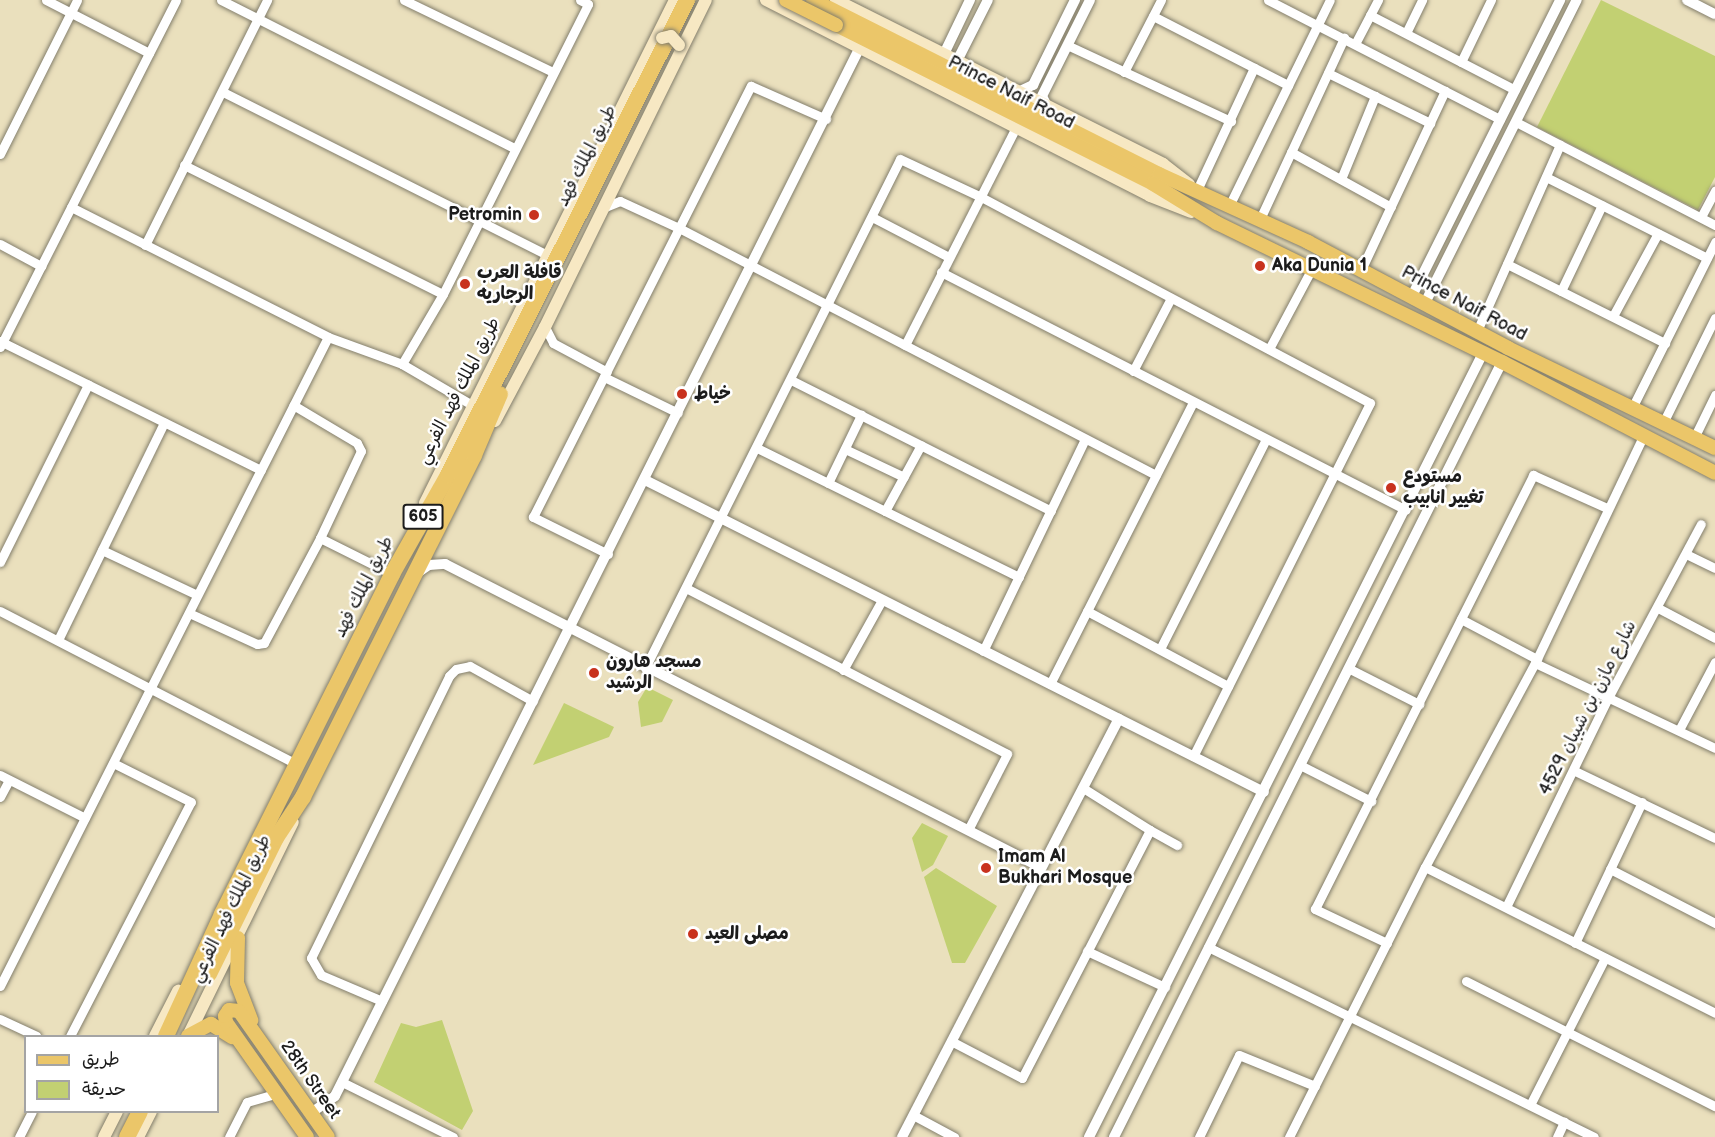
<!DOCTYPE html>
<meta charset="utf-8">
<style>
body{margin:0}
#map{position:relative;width:1715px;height:1137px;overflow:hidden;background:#eae0bd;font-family:"Balsamiq Sans","Playpen Sans Arabic",sans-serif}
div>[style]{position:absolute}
.green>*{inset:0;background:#c2d072}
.roads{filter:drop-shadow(0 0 2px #837e6c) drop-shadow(0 0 2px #837e6c)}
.minor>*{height:9px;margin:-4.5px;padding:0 4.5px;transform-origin:4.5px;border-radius:4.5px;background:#fff}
.tertiary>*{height:10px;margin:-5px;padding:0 5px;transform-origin:5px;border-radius:5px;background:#fff}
.secondary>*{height:12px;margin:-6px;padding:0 6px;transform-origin:6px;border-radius:6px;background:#f7e8c3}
.primary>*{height:14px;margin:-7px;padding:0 7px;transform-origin:7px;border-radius:7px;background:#ebc669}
.motorway>*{height:16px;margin:-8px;padding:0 8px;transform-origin:8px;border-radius:8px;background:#ebc669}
.bridges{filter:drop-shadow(0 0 2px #837e6c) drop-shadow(0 0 2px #837e6c)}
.secondary-bridge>*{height:12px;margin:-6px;padding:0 6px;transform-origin:6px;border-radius:6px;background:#f7e8c3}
.primary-bridge>*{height:14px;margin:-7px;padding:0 7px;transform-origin:7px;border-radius:7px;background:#ebc669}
.dots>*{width:16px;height:16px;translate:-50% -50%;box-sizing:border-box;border:3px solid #fff;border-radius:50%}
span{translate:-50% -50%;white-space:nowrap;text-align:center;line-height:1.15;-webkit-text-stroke:5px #fff;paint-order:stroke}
.shield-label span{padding:2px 4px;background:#fff;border:2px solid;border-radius:4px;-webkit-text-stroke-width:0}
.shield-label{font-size:16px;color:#1c1c1c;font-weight:700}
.street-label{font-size:18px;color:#1c1c1c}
.poi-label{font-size:18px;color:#1c1c1c;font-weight:700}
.right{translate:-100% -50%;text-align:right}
.left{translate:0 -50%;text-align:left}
.legend{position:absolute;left:24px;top:1035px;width:195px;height:78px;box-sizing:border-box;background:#fff;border:2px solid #a4a4a4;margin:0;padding:8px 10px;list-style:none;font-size:18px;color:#1c1c1c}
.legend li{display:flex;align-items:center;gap:12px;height:30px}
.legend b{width:30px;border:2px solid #a4a4a4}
</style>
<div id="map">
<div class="green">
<div style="clip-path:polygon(1601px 0,1715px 56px,1715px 177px,1698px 210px,1537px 127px)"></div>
<div style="clip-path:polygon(647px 687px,673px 700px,662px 722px,641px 727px,638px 702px)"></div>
<div style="clip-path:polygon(564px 703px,614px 727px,609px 737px,533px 765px)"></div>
<div style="clip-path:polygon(922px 823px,948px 836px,933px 865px,922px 872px,912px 838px)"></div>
<div style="clip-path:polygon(936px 868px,997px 906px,965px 963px,952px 963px,924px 877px)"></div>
<div style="clip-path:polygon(442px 1020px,473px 1111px,462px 1130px,374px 1082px,401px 1023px,416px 1027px)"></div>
</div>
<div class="roads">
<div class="minor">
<div style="left:46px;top:0;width:116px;rotate:27.2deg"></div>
<div style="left:221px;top:0;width:328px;rotate:26.8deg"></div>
<div style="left:404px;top:0;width:163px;rotate:25.8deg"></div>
<div style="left:1268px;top:0;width:261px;rotate:27.2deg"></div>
<div style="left:1370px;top:15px;width:163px;rotate:27.3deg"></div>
<div style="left:1153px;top:16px;width:152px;rotate:27.1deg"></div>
<div style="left:1406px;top:33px;width:37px;rotate:-64deg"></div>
<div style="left:1355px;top:44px;width:50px;rotate:-62.4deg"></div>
<div style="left:1067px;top:45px;width:181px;rotate:24.9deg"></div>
<div style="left:1461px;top:62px;width:69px;rotate:-64.2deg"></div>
<div style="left:1124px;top:72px;width:81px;rotate:-62.8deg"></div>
<div style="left:1328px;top:73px;width:114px;rotate:26.1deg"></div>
<div style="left:223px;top:92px;width:363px;rotate:26.7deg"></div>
<div style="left:1516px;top:122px;width:224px;rotate:27.4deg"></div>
<div style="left:1291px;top:152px;width:114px;rotate:28.8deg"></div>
<div style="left:0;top:154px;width:172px;rotate:-63.4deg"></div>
<div style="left:184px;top:165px;width:289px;rotate:26.5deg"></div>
<div style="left:1546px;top:177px;width:180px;rotate:26.7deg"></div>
<div style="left:1341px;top:179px;width:90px;rotate:-67.7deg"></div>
<div style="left:1197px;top:190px;width:135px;rotate:-65deg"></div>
<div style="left:1229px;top:206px;width:229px;rotate:-63.9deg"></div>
<div style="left:71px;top:207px;width:288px;rotate:26.8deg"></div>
<div style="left:328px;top:337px;width:79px;rotate:20deg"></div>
<div style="left:402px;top:364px;width:81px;rotate:30.4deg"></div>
<div style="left:605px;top:207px;width:16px;rotate:-22deg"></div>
<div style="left:620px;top:201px;width:65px;rotate:24.6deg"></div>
<div style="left:679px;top:228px;width:537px;rotate:27.38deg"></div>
<div style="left:872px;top:217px;width:87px;rotate:27.5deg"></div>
<div style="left:1701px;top:217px;width:30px;rotate:-62deg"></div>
<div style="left:1260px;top:219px;width:200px;rotate:-65.1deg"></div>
<div style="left:0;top:244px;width:47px;rotate:28.2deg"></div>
<div style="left:145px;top:245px;width:274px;rotate:-63.5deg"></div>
<div style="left:1507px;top:264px;width:177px;rotate:26.6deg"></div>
<div style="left:1361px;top:270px;width:198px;rotate:-64.9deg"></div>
<div style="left:941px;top:272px;width:522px;rotate:27.1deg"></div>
<div style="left:1561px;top:291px;width:95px;rotate:-64.5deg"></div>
<div style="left:1613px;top:316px;width:94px;rotate:-61.5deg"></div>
<div style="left:545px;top:327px;width:18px;rotate:63deg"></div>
<div style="left:553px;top:343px;width:61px;rotate:28.2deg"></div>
<div style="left:1477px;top:331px;width:204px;rotate:-66deg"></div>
<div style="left:0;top:341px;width:291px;rotate:26.3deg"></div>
<div style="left:905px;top:345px;width:245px;rotate:-63deg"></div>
<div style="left:0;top:347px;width:389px;rotate:-63.1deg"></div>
<div style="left:1269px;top:349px;width:92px;rotate:-62deg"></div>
<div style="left:402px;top:364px;width:81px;rotate:-59.6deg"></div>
<div style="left:443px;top:294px;width:324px;rotate:-63.4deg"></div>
<div style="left:588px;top:4px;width:9px;rotate:-153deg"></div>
<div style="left:1133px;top:371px;width:82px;rotate:-62.5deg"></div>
<div style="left:604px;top:377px;width:82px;rotate:25.9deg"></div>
<div style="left:791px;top:380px;width:291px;rotate:26.7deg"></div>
<div style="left:1632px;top:408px;width:186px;rotate:-63.4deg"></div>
<div style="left:1663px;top:423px;width:117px;rotate:-63.7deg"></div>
<div style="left:1694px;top:438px;width:48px;rotate:-64deg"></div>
<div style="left:757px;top:448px;width:292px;rotate:26.2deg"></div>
<div style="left:845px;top:449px;width:65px;rotate:25.4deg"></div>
<div style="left:828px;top:483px;width:76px;rotate:-64.1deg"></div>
<div style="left:885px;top:511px;width:75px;rotate:-61.4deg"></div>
<div style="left:320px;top:538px;width:80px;rotate:26.6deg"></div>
<div style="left:102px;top:550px;width:105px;rotate:25.3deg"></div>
<div style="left:608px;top:554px;width:84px;rotate:-153.7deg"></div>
<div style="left:533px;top:517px;width:483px;rotate:-63.2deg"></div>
<div style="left:751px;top:86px;width:82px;rotate:23.7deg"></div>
<div style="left:1686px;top:554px;width:32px;rotate:26deg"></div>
<div style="left:0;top:562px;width:198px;rotate:-63.6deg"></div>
<div style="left:686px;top:588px;width:361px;rotate:27.3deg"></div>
<div style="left:1007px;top:754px;width:85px;rotate:117.2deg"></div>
<div style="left:1658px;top:608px;width:64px;rotate:27.8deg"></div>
<div style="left:0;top:611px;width:334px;rotate:27.3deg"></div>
<div style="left:1087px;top:611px;width:160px;rotate:28deg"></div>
<div style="left:189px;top:613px;width:75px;rotate:24.5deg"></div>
<div style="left:257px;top:644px;width:7px;rotate:-8deg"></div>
<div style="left:264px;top:643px;width:119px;rotate:-61.9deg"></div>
<div style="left:320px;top:538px;width:96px;rotate:-64.8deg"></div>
<div style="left:361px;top:451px;width:9px;rotate:-117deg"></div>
<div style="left:357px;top:443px;width:74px;rotate:-149.3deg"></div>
<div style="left:1461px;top:619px;width:86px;rotate:27.8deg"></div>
<div style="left:58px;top:640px;width:242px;rotate:-64deg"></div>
<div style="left:1160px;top:649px;width:235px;rotate:-63.2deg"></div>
<div style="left:983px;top:651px;width:235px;rotate:-64.3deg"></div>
<div style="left:1535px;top:663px;width:199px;rotate:25.3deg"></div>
<div style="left:645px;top:668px;width:569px;rotate:-63.39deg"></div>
<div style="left:900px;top:159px;width:89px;rotate:25.1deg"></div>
<div style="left:981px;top:197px;width:440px;rotate:27.9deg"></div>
<div style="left:1370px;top:403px;width:395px;rotate:116.6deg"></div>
<div style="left:1348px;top:668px;width:80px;rotate:26.9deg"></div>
<div style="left:843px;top:670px;width:80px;rotate:-60.9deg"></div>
<div style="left:1050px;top:684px;width:316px;rotate:-63.1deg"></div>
<div style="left:1679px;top:730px;width:77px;rotate:-62.1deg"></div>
<div style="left:1300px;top:765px;width:80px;rotate:26.9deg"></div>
<div style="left:1575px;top:771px;width:155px;rotate:25.6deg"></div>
<div style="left:0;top:775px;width:95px;rotate:26.8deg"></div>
<div style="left:0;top:797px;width:19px;rotate:-62deg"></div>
<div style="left:1150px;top:830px;width:31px;rotate:29deg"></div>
<div style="left:1425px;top:867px;width:325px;rotate:26.7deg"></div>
<div style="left:1610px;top:869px;width:118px;rotate:27.2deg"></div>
<div style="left:1506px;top:907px;width:233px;rotate:-64deg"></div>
<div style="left:1608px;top:698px;width:197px;rotate:-61.9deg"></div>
<div style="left:1387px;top:943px;width:80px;rotate:-154.7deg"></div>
<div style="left:1315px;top:909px;width:486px;rotate:-63.3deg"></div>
<div style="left:1533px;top:475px;width:81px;rotate:24deg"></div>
<div style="left:1575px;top:943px;width:156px;rotate:-64.6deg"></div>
<div style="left:1208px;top:947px;width:430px;rotate:26.2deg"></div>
<div style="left:1087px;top:951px;width:86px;rotate:24.8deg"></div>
<div style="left:1466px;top:981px;width:279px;rotate:26.7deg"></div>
<div style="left:0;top:986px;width:727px;rotate:-63.19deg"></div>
<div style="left:382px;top:1001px;width:66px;rotate:-156.9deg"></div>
<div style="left:321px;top:975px;width:20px;rotate:-120deg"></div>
<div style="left:311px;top:958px;width:314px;rotate:-63.9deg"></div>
<div style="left:449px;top:676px;width:10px;rotate:-45deg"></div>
<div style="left:456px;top:669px;width:14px;rotate:-12deg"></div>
<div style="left:470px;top:666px;width:72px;rotate:29.1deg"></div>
<div style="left:0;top:1019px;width:40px;rotate:25deg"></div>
<div style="left:70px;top:1036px;width:263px;rotate:-62.7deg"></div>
<div style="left:191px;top:802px;width:87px;rotate:-153.4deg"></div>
<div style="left:951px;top:1041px;width:80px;rotate:27.5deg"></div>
<div style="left:1022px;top:1078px;width:279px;rotate:-62.7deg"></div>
<div style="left:1150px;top:830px;width:79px;rotate:-147.9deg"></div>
<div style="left:342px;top:1082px;width:124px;rotate:26.4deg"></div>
<div style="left:1530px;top:1105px;width:165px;rotate:-63deg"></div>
<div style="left:913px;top:1115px;width:47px;rotate:28.2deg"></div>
<div style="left:19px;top:1137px;width:28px;rotate:-63deg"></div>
<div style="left:229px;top:1137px;width:39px;rotate:-63deg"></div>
<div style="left:247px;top:1102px;width:32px;rotate:-16deg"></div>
<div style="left:1199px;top:1137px;width:91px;rotate:-64deg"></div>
<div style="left:1239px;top:1055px;width:82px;rotate:22.2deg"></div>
<div style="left:1289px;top:1137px;width:302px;rotate:-63.3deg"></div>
<div style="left:1425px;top:867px;width:232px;rotate:-61.7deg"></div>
<div style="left:1535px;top:663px;width:250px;rotate:-64.5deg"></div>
<div style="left:1557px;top:1137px;width:17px;rotate:-65deg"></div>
</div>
<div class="tertiary">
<div style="left:1687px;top:0;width:31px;rotate:27deg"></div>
<div style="left:944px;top:54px;width:60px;rotate:-64.3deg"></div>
<div style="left:957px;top:61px;width:68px;rotate:-63.1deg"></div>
<div style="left:1018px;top:92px;width:17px;rotate:-25deg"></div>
<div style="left:1033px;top:85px;width:95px;rotate:-63.7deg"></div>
<div style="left:1047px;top:106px;width:11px;rotate:-117deg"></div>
<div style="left:1042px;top:96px;width:107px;rotate:-63.4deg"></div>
<div style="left:1412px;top:296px;width:331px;rotate:-63.4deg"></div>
<div style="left:1424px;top:305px;width:341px;rotate:-63.4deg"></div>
<div style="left:645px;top:480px;width:693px;rotate:26.75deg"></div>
<div style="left:417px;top:573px;width:14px;rotate:-34deg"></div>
<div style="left:429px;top:565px;width:16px;rotate:-4deg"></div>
<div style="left:445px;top:564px;width:668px;rotate:26.99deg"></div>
<div style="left:311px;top:1113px;width:29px;rotate:-35deg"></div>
<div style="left:335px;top:1096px;width:1173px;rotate:-63.41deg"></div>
<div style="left:902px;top:1137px;width:471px;rotate:-62.6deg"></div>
<div style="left:1089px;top:1137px;width:877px;rotate:-63.32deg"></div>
<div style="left:1114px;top:1137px;width:867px;rotate:-63.41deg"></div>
</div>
<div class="secondary">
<div style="left:766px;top:0;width:431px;rotate:27deg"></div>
<div style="left:1150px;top:196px;width:44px;rotate:21.3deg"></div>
<div style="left:836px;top:0;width:366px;rotate:26.6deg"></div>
<div style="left:1163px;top:164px;width:33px;rotate:38deg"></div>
<div style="left:495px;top:421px;width:106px;rotate:-62deg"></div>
<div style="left:545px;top:327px;width:364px;rotate:-63.8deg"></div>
<div style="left:425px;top:503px;width:562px;rotate:-63.57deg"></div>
<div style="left:155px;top:1036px;width:51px;rotate:-62.9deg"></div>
<div style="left:188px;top:1036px;width:238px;rotate:-63.9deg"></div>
<div style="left:104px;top:1137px;width:28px;rotate:-63deg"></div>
<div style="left:138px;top:1137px;width:28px;rotate:-63deg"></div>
</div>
<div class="primary">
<div style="left:813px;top:0;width:387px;rotate:26.7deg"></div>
<div style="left:1159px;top:174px;width:164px;rotate:24.5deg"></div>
<div style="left:1308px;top:242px;width:226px;rotate:27.9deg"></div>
<div style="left:1508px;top:348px;width:230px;rotate:25.8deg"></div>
<div style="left:836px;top:25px;width:355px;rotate:26.6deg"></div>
<div style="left:1153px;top:184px;width:75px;rotate:31.4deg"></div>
<div style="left:1217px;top:223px;width:317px;rotate:26deg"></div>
<div style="left:1502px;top:362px;width:240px;rotate:27.5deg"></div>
<div style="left:238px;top:938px;width:45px;rotate:91.3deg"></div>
<div style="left:237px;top:983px;width:40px;rotate:69deg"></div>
<div style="left:188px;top:1036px;width:26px;rotate:-28deg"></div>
<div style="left:211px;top:1024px;width:25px;rotate:32deg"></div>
<div style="left:307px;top:1137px;width:141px;rotate:-125.2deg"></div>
<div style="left:226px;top:1022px;width:6px;rotate:-99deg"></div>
<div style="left:225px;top:1016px;width:7px;rotate:-56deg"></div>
<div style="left:229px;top:1010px;width:10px;rotate:6deg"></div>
<div style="left:239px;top:1011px;width:154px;rotate:54.8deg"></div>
</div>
<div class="motorway">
<div style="left:209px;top:974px;width:152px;rotate:-63.8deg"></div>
<div style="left:276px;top:838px;width:49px;rotate:-56.6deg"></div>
<div style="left:303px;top:797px;width:382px;rotate:-63.4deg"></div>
<div style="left:474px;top:455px;width:66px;rotate:-66.9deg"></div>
<div style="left:166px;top:1036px;width:134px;rotate:-65.3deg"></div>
<div style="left:222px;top:914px;width:380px;rotate:-63.4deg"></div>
<div style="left:392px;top:574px;width:114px;rotate:-60.5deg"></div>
<div style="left:448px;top:475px;width:532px;rotate:-63.29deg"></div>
<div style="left:127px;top:1137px;width:28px;rotate:-63deg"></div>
</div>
</div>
<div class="bridges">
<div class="secondary-bridge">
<div style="left:662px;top:38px;width:9px;rotate:-13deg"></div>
<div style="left:671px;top:36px;width:12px;rotate:48deg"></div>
</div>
<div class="primary-bridge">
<div style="left:786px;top:0;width:56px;rotate:26.6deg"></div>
</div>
</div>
<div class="dots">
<div style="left:534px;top:215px;background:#c8321e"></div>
<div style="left:1260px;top:266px;background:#c8321e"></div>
<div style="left:465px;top:284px;background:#c8321e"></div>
<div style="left:682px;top:394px;background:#c8321e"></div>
<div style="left:1391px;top:488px;background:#c8321e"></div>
<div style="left:594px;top:673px;background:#c8321e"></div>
<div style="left:986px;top:868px;background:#c8321e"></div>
<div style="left:693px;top:934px;background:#c8321e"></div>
</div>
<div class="shield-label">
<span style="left:423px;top:517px">605</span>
</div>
<div class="street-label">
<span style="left:1011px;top:93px;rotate:27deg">Prince Naif Road</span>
<span style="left:587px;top:156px;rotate:-63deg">طريق الملك فهد</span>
<span style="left:1464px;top:304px;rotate:28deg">Prince Naif Road</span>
<span style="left:459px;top:391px;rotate:-63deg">طريق الملك فهد الفرعي</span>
<span style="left:364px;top:587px;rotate:-63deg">طريق الملك فهد</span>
<span style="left:1588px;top:708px;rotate:-63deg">شارع مازن بن شيبان 4529</span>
<span style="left:231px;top:909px;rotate:-64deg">طريق الملك فهد الفرعي</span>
<span style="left:310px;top:1080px;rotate:55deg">28th Street</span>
</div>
<div class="poi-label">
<span class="right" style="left:522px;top:215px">Petromin</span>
<span class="left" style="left:1272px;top:266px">Aka Dunia 1</span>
<span class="left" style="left:477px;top:284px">قافلة العرب<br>الرجاريه</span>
<span class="left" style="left:694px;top:394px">خياط</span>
<span class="left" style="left:1403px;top:488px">مستودع<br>تغيير انابيب</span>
<span class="left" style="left:606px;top:673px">مسجد هارون<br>الرشيد</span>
<span class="left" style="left:998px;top:868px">Imam Al<br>Bukhari Mosque</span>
<span class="left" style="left:705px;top:934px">مصلى العيد</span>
</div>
<ul class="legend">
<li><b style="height:8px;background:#ebc669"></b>طريق</li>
<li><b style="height:16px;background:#c2d072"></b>حديقة</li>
</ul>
</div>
